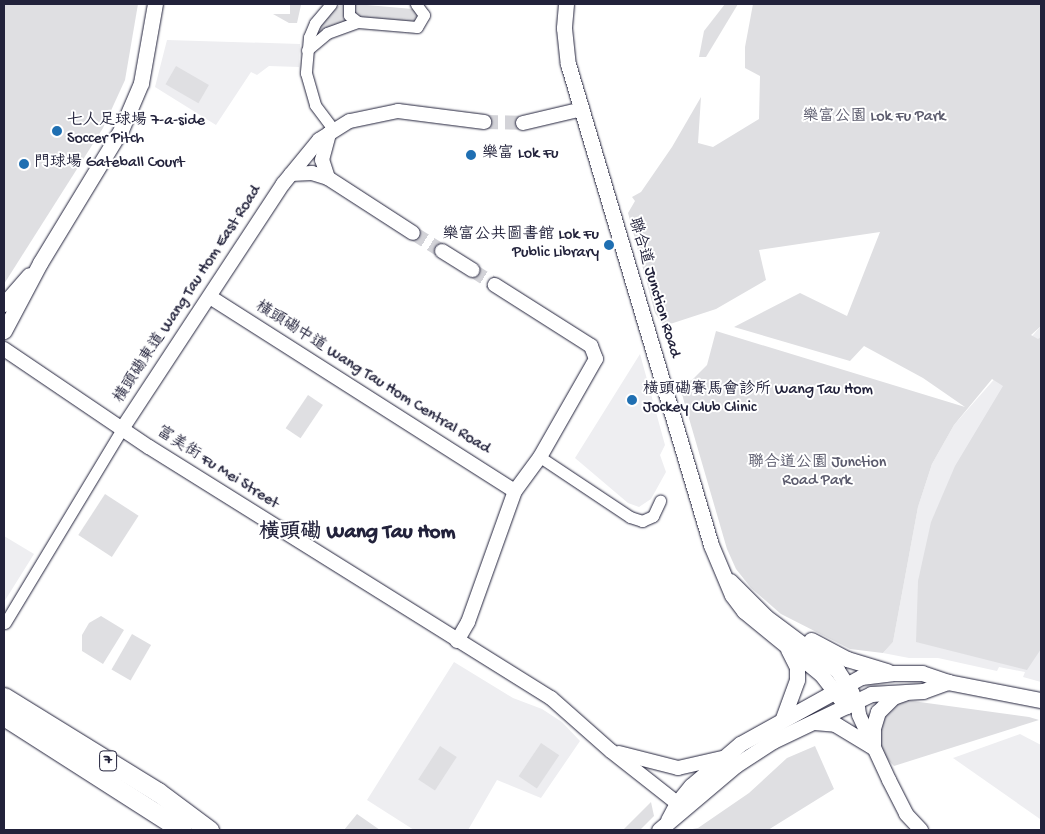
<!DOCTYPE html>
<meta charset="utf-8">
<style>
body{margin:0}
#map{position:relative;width:1045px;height:834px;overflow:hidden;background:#fff;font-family:"Gochi Hand","LXGW WenKai TC",sans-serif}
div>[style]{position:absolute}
.built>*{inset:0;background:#eeeef1}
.green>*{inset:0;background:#dfdfe2;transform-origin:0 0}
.tertiary-tunnel>*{height:14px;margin-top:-7px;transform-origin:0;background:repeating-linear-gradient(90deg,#d3d3d8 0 14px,transparent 0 21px)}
.roads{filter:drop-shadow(0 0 1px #22223b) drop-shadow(0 0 1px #22223b)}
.minor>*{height:11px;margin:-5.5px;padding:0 5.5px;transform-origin:5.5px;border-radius:5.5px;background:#fff}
.tertiary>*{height:14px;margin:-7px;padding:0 7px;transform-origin:7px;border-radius:7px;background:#fff}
.secondary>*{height:15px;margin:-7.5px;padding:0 7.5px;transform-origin:7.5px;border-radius:7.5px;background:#fff}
.trunk>*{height:19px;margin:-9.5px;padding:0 9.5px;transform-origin:9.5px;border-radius:9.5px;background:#fff}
.dots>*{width:14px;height:14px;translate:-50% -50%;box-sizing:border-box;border:2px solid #fff;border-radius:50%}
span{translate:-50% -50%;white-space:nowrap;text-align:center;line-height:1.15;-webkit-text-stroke:4px #fff;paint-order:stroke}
.shield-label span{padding:1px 4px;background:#fff;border:1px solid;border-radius:4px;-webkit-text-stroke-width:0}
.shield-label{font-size:15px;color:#22223b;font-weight:700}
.park-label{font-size:16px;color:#5b5b6d}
.poi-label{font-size:16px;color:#22223b}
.left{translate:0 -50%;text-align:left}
.right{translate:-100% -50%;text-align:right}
.street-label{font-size:16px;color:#22223b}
.district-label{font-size:21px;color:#22223b;font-weight:700}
.frame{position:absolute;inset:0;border:5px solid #22223b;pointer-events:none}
</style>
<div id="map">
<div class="built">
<div style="clip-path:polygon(167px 40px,300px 44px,299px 67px,269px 66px,257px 75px,251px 72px,216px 125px,155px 87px)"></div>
<div style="clip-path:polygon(1041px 326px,1041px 682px,1023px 677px,1025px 672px,999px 667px,997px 671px,938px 658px,909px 658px,883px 653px,893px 642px,918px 507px,932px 464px,954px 425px)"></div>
<div style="clip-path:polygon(640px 354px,665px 445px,660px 455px,666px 472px,651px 499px,639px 507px,628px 503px,575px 458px)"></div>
<div style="clip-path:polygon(4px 536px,34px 554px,4px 602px)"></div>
<div style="clip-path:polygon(454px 662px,513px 698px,542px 709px,562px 722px,580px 741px,541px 798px,497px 780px,468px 830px,414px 830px,367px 800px)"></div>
<div style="clip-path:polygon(1020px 734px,1041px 745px,1040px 819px,953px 758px)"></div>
</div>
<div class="green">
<div style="clip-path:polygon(4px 4px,138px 4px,125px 80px,103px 128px,4px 284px)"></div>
<div style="clip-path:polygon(290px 4px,307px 4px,301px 5px,297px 23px,289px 23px,273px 14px,290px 14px)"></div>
<div style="clip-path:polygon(341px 4px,346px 5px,349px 22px,319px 32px,322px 21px)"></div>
<div style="clip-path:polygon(355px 4px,413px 9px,419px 13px,415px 23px,355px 16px)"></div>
<div style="clip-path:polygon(725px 4px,738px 4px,706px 57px,699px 57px,704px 31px)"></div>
<div style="clip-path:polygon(753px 4px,1041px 4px,1041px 326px,1031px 335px,1038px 339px,1041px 337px,1041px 649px,1027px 670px,916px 642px,918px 581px,931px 522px,955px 466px,1003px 386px,992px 379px,954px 425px,932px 464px,918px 507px,893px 642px,883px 653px,850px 649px,781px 614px,751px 588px,736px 569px,727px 549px,679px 384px,692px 380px,707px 365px,716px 331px,965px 407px,923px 378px,864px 346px,850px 361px,734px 327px,800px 293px,847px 316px,880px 232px,759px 250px,766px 280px,716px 309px,664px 326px,655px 313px,628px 213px,635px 201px,632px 197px,641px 192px,672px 147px,701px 97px,698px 143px,713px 147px,759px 119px,760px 76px,745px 68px,745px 47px)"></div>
<div style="left:176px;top:66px;width:38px;height:21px;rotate:30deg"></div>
<div style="left:308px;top:395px;width:18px;height:40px;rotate:34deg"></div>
<div style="left:105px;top:494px;width:40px;height:49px;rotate:33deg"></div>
<div style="clip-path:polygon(101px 616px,124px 630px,103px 664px,82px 651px,82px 635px,89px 623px)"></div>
<div style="left:132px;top:634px;width:22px;height:41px;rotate:30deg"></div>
<div style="clip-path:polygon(905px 700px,1029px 717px,1039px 720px,894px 766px,880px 751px,877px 731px,888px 706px)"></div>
<div style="left:541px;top:743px;width:22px;height:40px;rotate:34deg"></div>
<div style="left:440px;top:746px;width:20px;height:40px;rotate:33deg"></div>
<div style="clip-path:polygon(815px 746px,834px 789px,768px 830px,687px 830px,698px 828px,749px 793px,787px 758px)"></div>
<div style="clip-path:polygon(651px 802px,654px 816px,640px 830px,623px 830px)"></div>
<div style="clip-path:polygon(357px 814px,380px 830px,344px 830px)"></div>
</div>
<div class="tertiary-tunnel">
<div style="left:484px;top:122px;width:39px;rotate:1deg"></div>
<div style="left:413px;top:233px;width:34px;rotate:32deg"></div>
<div style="left:472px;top:270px;width:27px;rotate:33deg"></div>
</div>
<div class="roads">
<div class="minor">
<div style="left:331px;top:4px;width:25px;rotate:130deg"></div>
<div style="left:315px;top:23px;width:15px;rotate:113deg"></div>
<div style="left:309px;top:37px;width:36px;rotate:95deg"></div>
<div style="left:306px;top:73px;width:33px;rotate:74deg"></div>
<div style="left:315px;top:105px;width:30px;rotate:53deg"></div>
<div style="left:349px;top:4px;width:11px;rotate:90deg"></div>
<div style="left:349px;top:15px;width:11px;rotate:38deg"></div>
<div style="left:307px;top:50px;width:26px;rotate:-40deg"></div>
<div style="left:327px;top:33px;width:33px;rotate:-20deg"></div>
<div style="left:358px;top:22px;width:59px;rotate:4.8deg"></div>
<div style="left:417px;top:27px;width:14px;rotate:-60deg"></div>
<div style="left:424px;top:15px;width:14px;rotate:-126deg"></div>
<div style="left:540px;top:457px;width:108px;rotate:33.7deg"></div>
<div style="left:630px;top:517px;width:13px;rotate:18deg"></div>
<div style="left:642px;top:521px;width:12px;rotate:-24deg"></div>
<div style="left:653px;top:516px;width:17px;rotate:-65deg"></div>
<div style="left:5px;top:623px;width:227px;rotate:-58.9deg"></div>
</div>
<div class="tertiary">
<div style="left:523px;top:123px;width:61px;rotate:-13.3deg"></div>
<div style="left:291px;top:174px;width:21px;rotate:-3deg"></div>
<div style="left:312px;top:173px;width:17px;rotate:17deg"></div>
<div style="left:328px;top:178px;width:101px;rotate:32.9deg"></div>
<div style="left:328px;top:178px;width:19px;rotate:-108deg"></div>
<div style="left:322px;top:160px;width:28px;rotate:-75deg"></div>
<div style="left:442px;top:251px;width:36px;rotate:32deg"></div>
<div style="left:210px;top:297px;width:361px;rotate:32.5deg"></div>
<div style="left:4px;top:349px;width:175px;rotate:34.1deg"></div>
<div style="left:149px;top:447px;width:474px;rotate:32deg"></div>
<div style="left:551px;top:698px;width:80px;rotate:41.5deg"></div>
<div style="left:611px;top:751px;width:84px;rotate:38.2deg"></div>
<div style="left:677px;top:803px;width:11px;rotate:22deg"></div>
<div style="left:122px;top:429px;width:293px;rotate:-56.7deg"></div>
<div style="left:283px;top:184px;width:57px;rotate:-50.7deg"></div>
<div style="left:319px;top:140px;width:36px;rotate:-32deg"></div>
<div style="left:350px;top:121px;width:49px;rotate:-11.8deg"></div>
<div style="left:398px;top:111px;width:87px;rotate:7.3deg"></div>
<div style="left:457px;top:641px;width:22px;rotate:-60deg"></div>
<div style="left:468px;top:622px;width:139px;rotate:-70.3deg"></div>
<div style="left:515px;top:491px;width:42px;rotate:-53.7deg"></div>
<div style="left:540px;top:457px;width:113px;rotate:-60.3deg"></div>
<div style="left:596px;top:359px;width:14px;rotate:-111deg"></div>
<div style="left:591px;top:346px;width:114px;rotate:-147.6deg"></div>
<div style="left:857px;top:700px;width:15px;rotate:82deg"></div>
<div style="left:859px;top:715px;width:72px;rotate:65.2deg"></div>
<div style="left:889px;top:780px;width:38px;rotate:63deg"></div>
<div style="left:906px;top:814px;width:22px;rotate:47deg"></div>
<div style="left:619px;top:753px;width:61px;rotate:14.3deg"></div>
<div style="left:678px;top:768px;width:45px;rotate:-12.8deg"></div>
</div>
<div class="secondary">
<div style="left:566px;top:4px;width:24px;rotate:95deg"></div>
<div style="left:564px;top:28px;width:36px;rotate:84deg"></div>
<div style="left:568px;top:64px;width:502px;rotate:73.44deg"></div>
<div style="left:711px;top:545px;width:54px;rotate:67.2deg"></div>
<div style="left:732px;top:595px;width:20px;rotate:53deg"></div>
<div style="left:744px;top:611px;width:99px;rotate:39.3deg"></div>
<div style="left:821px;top:674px;width:41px;rotate:52deg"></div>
<div style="left:4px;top:304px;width:38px;rotate:-49deg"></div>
<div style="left:4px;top:331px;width:77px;rotate:-62.1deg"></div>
<div style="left:40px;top:263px;width:156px;rotate:-58.7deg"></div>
<div style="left:121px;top:130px;width:51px;rotate:-66.9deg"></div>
<div style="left:141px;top:83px;width:80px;rotate:-80deg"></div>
<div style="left:730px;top:581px;width:51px;rotate:45deg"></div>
<div style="left:766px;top:617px;width:89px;rotate:36.7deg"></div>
<div style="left:837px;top:670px;width:27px;rotate:57deg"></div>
<div style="left:811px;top:640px;width:41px;rotate:27.8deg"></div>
<div style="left:847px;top:659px;width:42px;rotate:16.7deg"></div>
<div style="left:783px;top:718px;width:40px;rotate:-69.8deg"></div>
<div style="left:797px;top:680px;width:13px;rotate:-90deg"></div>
<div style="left:797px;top:667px;width:20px;rotate:-117deg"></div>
<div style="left:814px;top:722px;width:21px;rotate:5deg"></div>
<div style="left:835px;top:724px;width:44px;rotate:31.2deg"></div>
<div style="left:873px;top:747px;width:19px;rotate:-90deg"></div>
<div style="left:873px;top:728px;width:17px;rotate:-73deg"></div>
<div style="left:878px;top:712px;width:21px;rotate:-45deg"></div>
<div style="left:893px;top:697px;width:12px;rotate:-20deg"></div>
<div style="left:668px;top:820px;width:19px;rotate:-62deg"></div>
<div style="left:677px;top:803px;width:22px;rotate:-51deg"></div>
<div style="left:691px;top:786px;width:65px;rotate:-40.6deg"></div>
<div style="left:740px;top:744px;width:138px;rotate:-29deg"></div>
<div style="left:861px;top:677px;width:31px;rotate:-7deg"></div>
<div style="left:892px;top:673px;width:30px"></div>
<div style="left:922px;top:673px;width:28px;rotate:19deg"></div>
<div style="left:948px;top:682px;width:95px;rotate:11deg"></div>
<div style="left:659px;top:830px;width:101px;rotate:-40.2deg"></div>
<div style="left:736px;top:765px;width:44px;rotate:-33deg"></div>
<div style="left:773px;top:741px;width:109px;rotate:-25.6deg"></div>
<div style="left:871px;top:694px;width:52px;rotate:-3.3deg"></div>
<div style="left:923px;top:691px;width:27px;rotate:-20deg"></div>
</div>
<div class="trunk">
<div style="left:4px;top:697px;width:181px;rotate:31.7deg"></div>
<div style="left:158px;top:792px;width:64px;rotate:36.7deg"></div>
<div style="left:4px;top:716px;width:211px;rotate:32.6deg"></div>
</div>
</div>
<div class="dots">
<div style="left:57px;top:131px;background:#1f6fb2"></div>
<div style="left:471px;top:155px;background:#1f6fb2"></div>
<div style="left:24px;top:164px;background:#1f6fb2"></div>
<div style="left:609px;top:245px;background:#1f6fb2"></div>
<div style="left:632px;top:400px;background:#1f6fb2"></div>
</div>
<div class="shield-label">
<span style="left:108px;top:761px">7</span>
</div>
<div class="park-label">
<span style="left:874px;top:118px">樂富公園 Lok Fu Park</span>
<span style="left:817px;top:473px">聯合道公園 Junction<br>Road Park</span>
</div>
<div class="poi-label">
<span class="left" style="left:67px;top:131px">七人足球場 7-a-side<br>Soccer Pitch</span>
<span class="left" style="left:482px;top:155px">樂富 Lok Fu</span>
<span class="left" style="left:34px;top:164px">門球場 Gateball Court</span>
<span class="right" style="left:599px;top:245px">樂富公共圖書館 Lok Fu<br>Public Library</span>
<span class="left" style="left:643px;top:400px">橫頭磡賽馬會診所 Wang Tau Hom<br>Jockey Club Clinic</span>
</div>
<div class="street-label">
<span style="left:653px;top:288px;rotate:73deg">聯合道 Junction Road</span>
<span style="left:189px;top:295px;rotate:-57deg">橫頭磡東道 Wang Tau Hom East Road</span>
<span style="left:372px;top:379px;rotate:32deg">橫頭磡中道 Wang Tau Hom Central Road</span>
<span style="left:217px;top:469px;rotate:32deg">富美街 Fu Mei Street</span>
</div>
<div class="district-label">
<span style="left:357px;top:534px">橫頭磡 Wang Tau Hom</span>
</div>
<div class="frame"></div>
</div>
